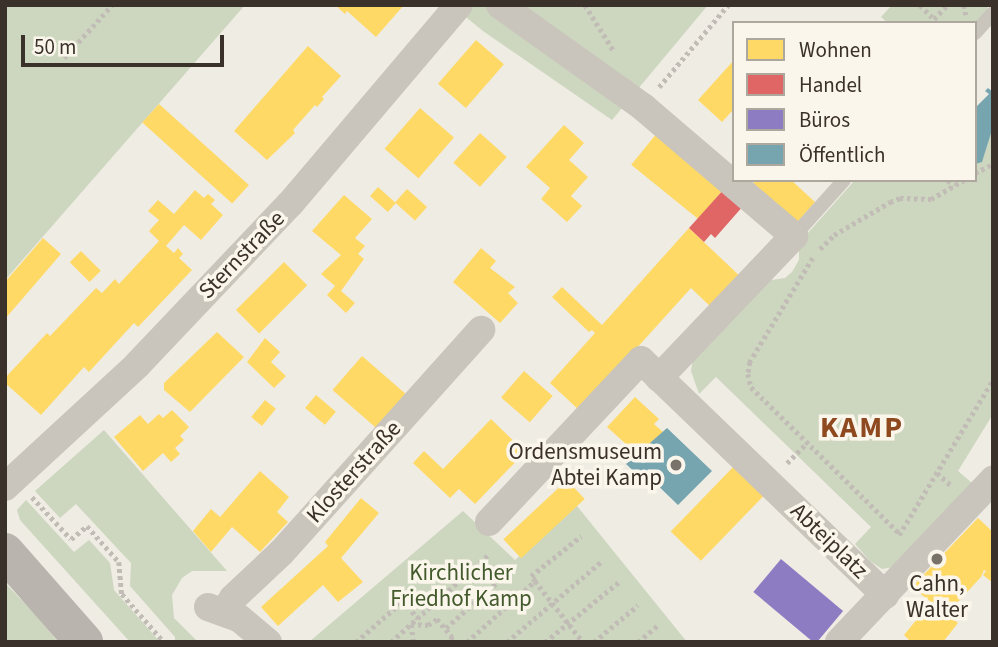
<!DOCTYPE html>
<meta charset="utf-8">
<style>
body{margin:0}
#map{position:relative;width:998px;height:647px;overflow:hidden;background:#efece4;font-family:"Source Sans 3",sans-serif}
div>[style]{position:absolute}
.green>*{inset:0;background:#cdd6be}
.homes>*{inset:0;background:#ffd966;transform-origin:0 0}
.shops>*{inset:0;background:#e06666}
.offices>*{inset:0;background:#8e7cc3;transform-origin:0 0}
.public>*{inset:0;background:#76a5af}
.path>*{height:4.5px;margin-top:-2.25px;transform-origin:0;background:repeating-linear-gradient(90deg,#c1bcb5 0 3.5px,transparent 0 7px)}
.lane>*{height:14px;margin:-7px;padding:0 7px;transform-origin:7px;border-radius:7px;background:#c9c4bc}
.street>*{height:28px;margin:-14px;padding:0 14px;transform-origin:14px;border-radius:14px;background:#c9c4bc}
.secondary>*{height:38px;margin:-19px;padding:0 19px;transform-origin:19px;border-radius:19px;background:#b9b4ad}
.dots>*{width:19px;height:19px;translate:-50% -50%;box-sizing:border-box;border:4px solid #fbf6ec;border-radius:50%}
span{translate:-50% -50%;white-space:nowrap;text-align:center;line-height:1.15;-webkit-text-stroke:7px #fbf6ec;paint-order:stroke}
.street-label{font-size:23px;color:#3a312a}
.poi-label{font-size:23px;color:#3a312a}
.right{translate:-100% -50%;text-align:right}
.park-label{font-size:23px;color:#435a2c}
.district-label{font-size:30px;color:#8e491e;font-weight:700;letter-spacing:2px}
.frame{position:absolute;inset:0;border:7px solid #3a312a;pointer-events:none}
.legend{position:absolute;left:732px;top:21px;width:245px;height:161px;box-sizing:border-box;background:#fbf6ec;border:2px solid #aea79e;margin:0;padding:9px 12px;list-style:none;font-size:21px;color:#3a312a}
.legend li{display:flex;align-items:center;gap:14px;height:35px}
.legend b{width:35px;border:2px solid #aea79e}
.scale{position:absolute;left:21px;top:35px;width:203px;height:32px;box-sizing:border-box;border:4px solid #3a312a;border-top:0;padding-left:9px;font-size:21px;line-height:24px;white-space:nowrap;color:#3a312a;-webkit-text-stroke:5px #fbf6ec;paint-order:stroke}
</style>
<div id="map">
<div class="green">
<div style="clip-path:polygon(5px 5px,245px 5px,5px 280px)"></div>
<div style="clip-path:polygon(451px 5px,708px 5px,612px 120px,483px 31px)"></div>
<div style="clip-path:polygon(892px 5px,988px 5px,986px 21px,888px 23px,881px 17px)"></div>
<div style="clip-path:polygon(993px 127px,993px 414px,958px 471px,972px 483px,893px 567px,882px 569px,870px 561px,855px 544px,871px 527px,716px 377px,699px 394px,691px 371px,693px 358px,765px 281px,785px 278px,792px 272px,799px 260px,799px 243px,855px 180px,975px 180px,975px 164px,982px 161px)"></div>
<div style="clip-path:polygon(104px 430px,227px 571px,192px 571px,182px 578px,172px 595px,174px 618px,198px 642px,175px 642px,175px 637px,130px 586px,131px 563px,76px 504px,60px 518px,35px 491px)"></div>
<div style="clip-path:polygon(26px 500px,74px 552px,89px 540px,110px 563px,114px 590px,160px 642px,130px 642px,20px 520px,17px 510px)"></div>
<div style="clip-path:polygon(577px 506px,687px 642px,309px 642px,463px 511px,515px 560px)"></div>
<div style="clip-path:polygon(5px 583px,35px 614px,58px 642px,5px 642px)"></div>
</div>
<div class="homes">
<div style="clip-path:polygon(335px 5px,404px 5px,376px 37px,347px 11px,345px 14px)"></div>
<div style="left:476px;top:40px;width:37px;height:58px;rotate:41deg"></div>
<div style="clip-path:polygon(308px 46px,341px 76px,322px 97px,324px 99px,317px 107px,315px 105px,293px 130px,295px 133px,267px 160px,234px 131px)"></div>
<div style="clip-path:polygon(734px 60px,734px 109px,722px 122px,698px 100px)"></div>
<div style="left:159px;top:104px;width:121px;height:25px;rotate:42deg"></div>
<div style="left:420px;top:108px;width:45px;height:54px;rotate:41deg"></div>
<div style="clip-path:polygon(564px 125px,584px 143px,569px 160px,588px 177px,571px 196px,582px 206px,567px 222px,541px 199px,550px 188px,526px 167px)"></div>
<div style="left:480px;top:133px;width:36px;height:40px;rotate:42deg"></div>
<div style="left:657px;top:133px;width:87px;height:41px;rotate:39deg"></div>
<div style="clip-path:polygon(756px 180px,791px 180px,815px 202px,794px 226px,750px 187px)"></div>
<div style="left:378px;top:187px;width:24px;height:12px;rotate:42deg"></div>
<div style="left:407px;top:189px;width:27px;height:18px;rotate:42deg"></div>
<div style="clip-path:polygon(195px 190px,204px 198px,208px 194px,215px 200px,211px 204px,223px 215px,201px 240px,184px 225px,166px 246px,174px 253px,178px 248px,183px 254px,179px 258px,192px 270px,138px 327px,134px 323px,89px 372px,84px 367px,41px 415px,5px 383px,5px 378px,47px 333px,50px 336px,96px 288px,102px 293px,115px 279px,119px 284px,159px 241px,149px 231px,159px 220px,148px 211px,158px 200px,174px 214px)"></div>
<div style="clip-path:polygon(344px 195px,372px 219px,355px 238px,365px 246px,358px 254px,364px 259px,341px 291px,355px 303px,346px 313px,327px 295px,335px 286px,321px 274px,341px 255px,312px 231px)"></div>
<div style="clip-path:polygon(689px 228px,743px 279px,714px 310px,691px 288px,580px 411px,550px 383px,595px 333px,592px 330px,589px 332px,552px 297px,562px 287px,602px 325px)"></div>
<div style="clip-path:polygon(43px 238px,61px 254px,5px 319px,5px 282px)"></div>
<div style="clip-path:polygon(481px 248px,496px 261px,490px 268px,515px 287px,508px 293px,518px 303px,500px 323px,453px 282px)"></div>
<div style="left:81px;top:251px;width:28px;height:16px;rotate:45deg"></div>
<div style="left:284px;top:262px;width:33px;height:68px;rotate:45deg"></div>
<div style="clip-path:polygon(217px 332px,244px 357px,190px 412px,164px 390px,164px 383px)"></div>
<div style="clip-path:polygon(265px 338px,280px 352px,271px 362px,286px 376px,274px 388px,247px 362px)"></div>
<div style="left:362px;top:356px;width:58px;height:45px;rotate:41deg"></div>
<div style="left:524px;top:371px;width:38px;height:35px;rotate:41deg"></div>
<div style="left:316px;top:395px;width:26px;height:17px;rotate:40deg"></div>
<div style="clip-path:polygon(635px 397px,659px 419px,654px 424px,663px 432px,637px 454px,607px 427px)"></div>
<div style="left:265px;top:400px;width:14px;height:22px;rotate:39deg"></div>
<div style="clip-path:polygon(172px 410px,189px 427px,180px 436px,184px 440px,175px 448px,180px 454px,171px 462px,163px 453px,143px 471px,114px 437px,140px 415px,148px 424px,159px 414px,163px 418px)"></div>
<div style="clip-path:polygon(491px 419px,525px 452px,475px 504px,459px 489px,450px 498px,413px 463px,424px 451px,443px 469px)"></div>
<div style="left:736px;top:464px;width:42px;height:94px;rotate:44deg"></div>
<div style="clip-path:polygon(260px 471px,289px 497px,277px 512px,288px 522px,260px 552px,232px 527px,211px 552px,193px 531px,211px 509px,220px 517px)"></div>
<div style="left:567px;top:480px;width:26px;height:87px;rotate:47deg"></div>
<div style="clip-path:polygon(361px 498px,379px 513px,341px 558px,363px 582px,338px 602px,323px 585px,278px 626px,261px 607px,328px 546px,325px 542px)"></div>
<div style="clip-path:polygon(978px 518px,993px 532px,993px 583px,983px 575px,986px 571px,984px 570px,981px 577px,957px 603px,963px 607px,953px 619px,958px 623px,943px 642px,911px 642px,904px 635px,931px 602px,912px 587px)"></div>
</div>
<div class="shops">
<div style="clip-path:polygon(725px 188px,744px 205px,715px 238px,711px 234px,704px 242px,689px 228px)"></div>
</div>
<div class="offices">
<div style="left:781px;top:559px;width:81px;height:43px;rotate:40deg"></div>
</div>
<div class="public">
<div style="clip-path:polygon(988px 88px,993px 92px,993px 127px,982px 162px,975px 164px,975px 108px,989px 94px,985px 91px)"></div>
<div style="clip-path:polygon(667px 428px,712px 471px,678px 505px,648px 476px,644px 481px,626px 464px)"></div>
</div>
<div class="path">
<div style="left:585px;top:5px;width:54px;rotate:57.8deg"></div>
<div style="left:920px;top:5px;width:20px;rotate:45deg"></div>
<div style="left:934px;top:19px;width:19px;rotate:-47deg"></div>
<div style="left:964px;top:5px;width:10px;rotate:79deg"></div>
<div style="left:64px;top:58px;width:72px;rotate:-47.8deg"></div>
<div style="left:659px;top:87px;width:107px;rotate:-49.9deg"></div>
<div style="left:975px;top:173px;width:20px;rotate:-27deg"></div>
<div style="left:948px;top:180px;width:8px;rotate:45deg"></div>
<div style="left:820px;top:249px;width:20px;rotate:-45deg"></div>
<div style="left:834px;top:235px;width:65px;rotate:-30.5deg"></div>
<div style="left:890px;top:202px;width:11px;rotate:-22deg"></div>
<div style="left:900px;top:198px;width:31px;rotate:2deg"></div>
<div style="left:931px;top:199px;width:38px;rotate:-30deg"></div>
<div style="left:813px;top:258px;width:122px;rotate:121.2deg"></div>
<div style="left:750px;top:362px;width:12px;rotate:99deg"></div>
<div style="left:748px;top:374px;width:13px;rotate:77deg"></div>
<div style="left:751px;top:387px;width:209px;rotate:44.6deg"></div>
<div style="left:787px;top:463px;width:27px;rotate:-45deg"></div>
<div style="left:937px;top:473px;width:20px;rotate:41deg"></div>
<div style="left:32px;top:497px;width:57px;rotate:47.1deg"></div>
<div style="left:71px;top:539px;width:21px;rotate:-39deg"></div>
<div style="left:87px;top:526px;width:48px;rotate:48.4deg"></div>
<div style="left:119px;top:562px;width:32px;rotate:85deg"></div>
<div style="left:122px;top:594px;width:64px;rotate:48.8deg"></div>
<div style="left:899px;top:535px;width:181px;rotate:-58.8deg"></div>
<div style="left:535px;top:581px;width:6px;rotate:-129deg"></div>
<div style="left:531px;top:576px;width:64px;rotate:-38.7deg"></div>
<div style="left:446px;top:628px;width:75px;rotate:-41.8deg"></div>
<div style="left:356px;top:642px;width:62px;rotate:-41.1deg"></div>
<div style="left:403px;top:601px;width:23px;rotate:49deg"></div>
<div style="left:391px;top:642px;width:132px;rotate:-41.9deg"></div>
<div style="left:413px;top:642px;width:18px;rotate:-96deg"></div>
<div style="left:411px;top:624px;width:17px;rotate:3deg"></div>
<div style="left:428px;top:625px;width:11px;rotate:-34deg"></div>
<div style="left:437px;top:619px;width:23px;rotate:49deg"></div>
<div style="left:452px;top:636px;width:6px;rotate:99deg"></div>
<div style="left:467px;top:642px;width:91px;rotate:-41.9deg"></div>
<div style="left:535px;top:581px;width:78px;rotate:51.8deg"></div>
<div style="left:507px;top:642px;width:126px;rotate:-40.5deg"></div>
<div style="left:545px;top:642px;width:97px;rotate:-39.1deg"></div>
<div style="left:594px;top:642px;width:57px;rotate:-40.1deg"></div>
<div style="left:638px;top:642px;width:25px;rotate:-40deg"></div>
</div>
<div class="lane">
<div style="left:975px;top:33px;width:27px;rotate:-48deg"></div>
<div style="left:794px;top:236px;width:75px;rotate:-48.2deg"></div>
</div>
<div class="street">
<div style="left:500px;top:5px;width:176px;rotate:35.5deg"></div>
<div style="left:643px;top:107px;width:199px;rotate:40.5deg"></div>
<div style="left:794px;top:236px;width:196px;rotate:133.6deg"></div>
<div style="left:5px;top:487px;width:180px;rotate:-42.7deg"></div>
<div style="left:137px;top:365px;width:222px;rotate:-46.5deg"></div>
<div style="left:290px;top:204px;width:261px;rotate:-49.7deg"></div>
<div style="left:489px;top:522px;width:222px;rotate:-46.8deg"></div>
<div style="left:641px;top:360px;width:339px;rotate:43.9deg"></div>
<div style="left:208px;top:607px;width:33px;rotate:20deg"></div>
<div style="left:239px;top:618px;width:38px;rotate:40deg"></div>
<div style="left:225px;top:611px;width:15px;rotate:-58deg"></div>
<div style="left:233px;top:598px;width:66px;rotate:-43.2deg"></div>
<div style="left:281px;top:553px;width:300px;rotate:-48.1deg"></div>
<div style="left:839px;top:642px;width:224px;rotate:-46.5deg"></div>
</div>
<div class="secondary">
<div style="left:5px;top:552px;width:120px;rotate:48.7deg"></div>
</div>
<div class="dots">
<div style="left:676px;top:465px;background:#79726b"></div>
<div style="left:937px;top:559px;background:#79726b"></div>
</div>
<div class="street-label">
<span style="left:242px;top:255px;rotate:-46deg">Sternstraße</span>
<span style="left:354px;top:472px;rotate:-48deg">Klosterstraße</span>
<span style="left:829px;top:541px;rotate:44deg">Abteiplatz</span>
</div>
<div class="poi-label">
<span class="right" style="left:662px;top:465px">Ordensmuseum<br>Abtei Kamp</span>
<span style="left:937px;top:597px">Cahn,<br>Walter</span>
</div>
<div class="park-label">
<span style="left:461px;top:586px">Kirchlicher<br>Friedhof Kamp</span>
</div>
<div class="district-label">
<span style="left:862px;top:428px">KAMP</span>
</div>
<div class="frame"></div>
<ul class="legend">
<li><b style="height:19px;background:#ffd966"></b>Wohnen</li>
<li><b style="height:19px;background:#e06666"></b>Handel</li>
<li><b style="height:19px;background:#8e7cc3"></b>Büros</li>
<li><b style="height:19px;background:#76a5af"></b>Öffentlich</li>
</ul>
<div class="scale">50 m</div>
</div>
